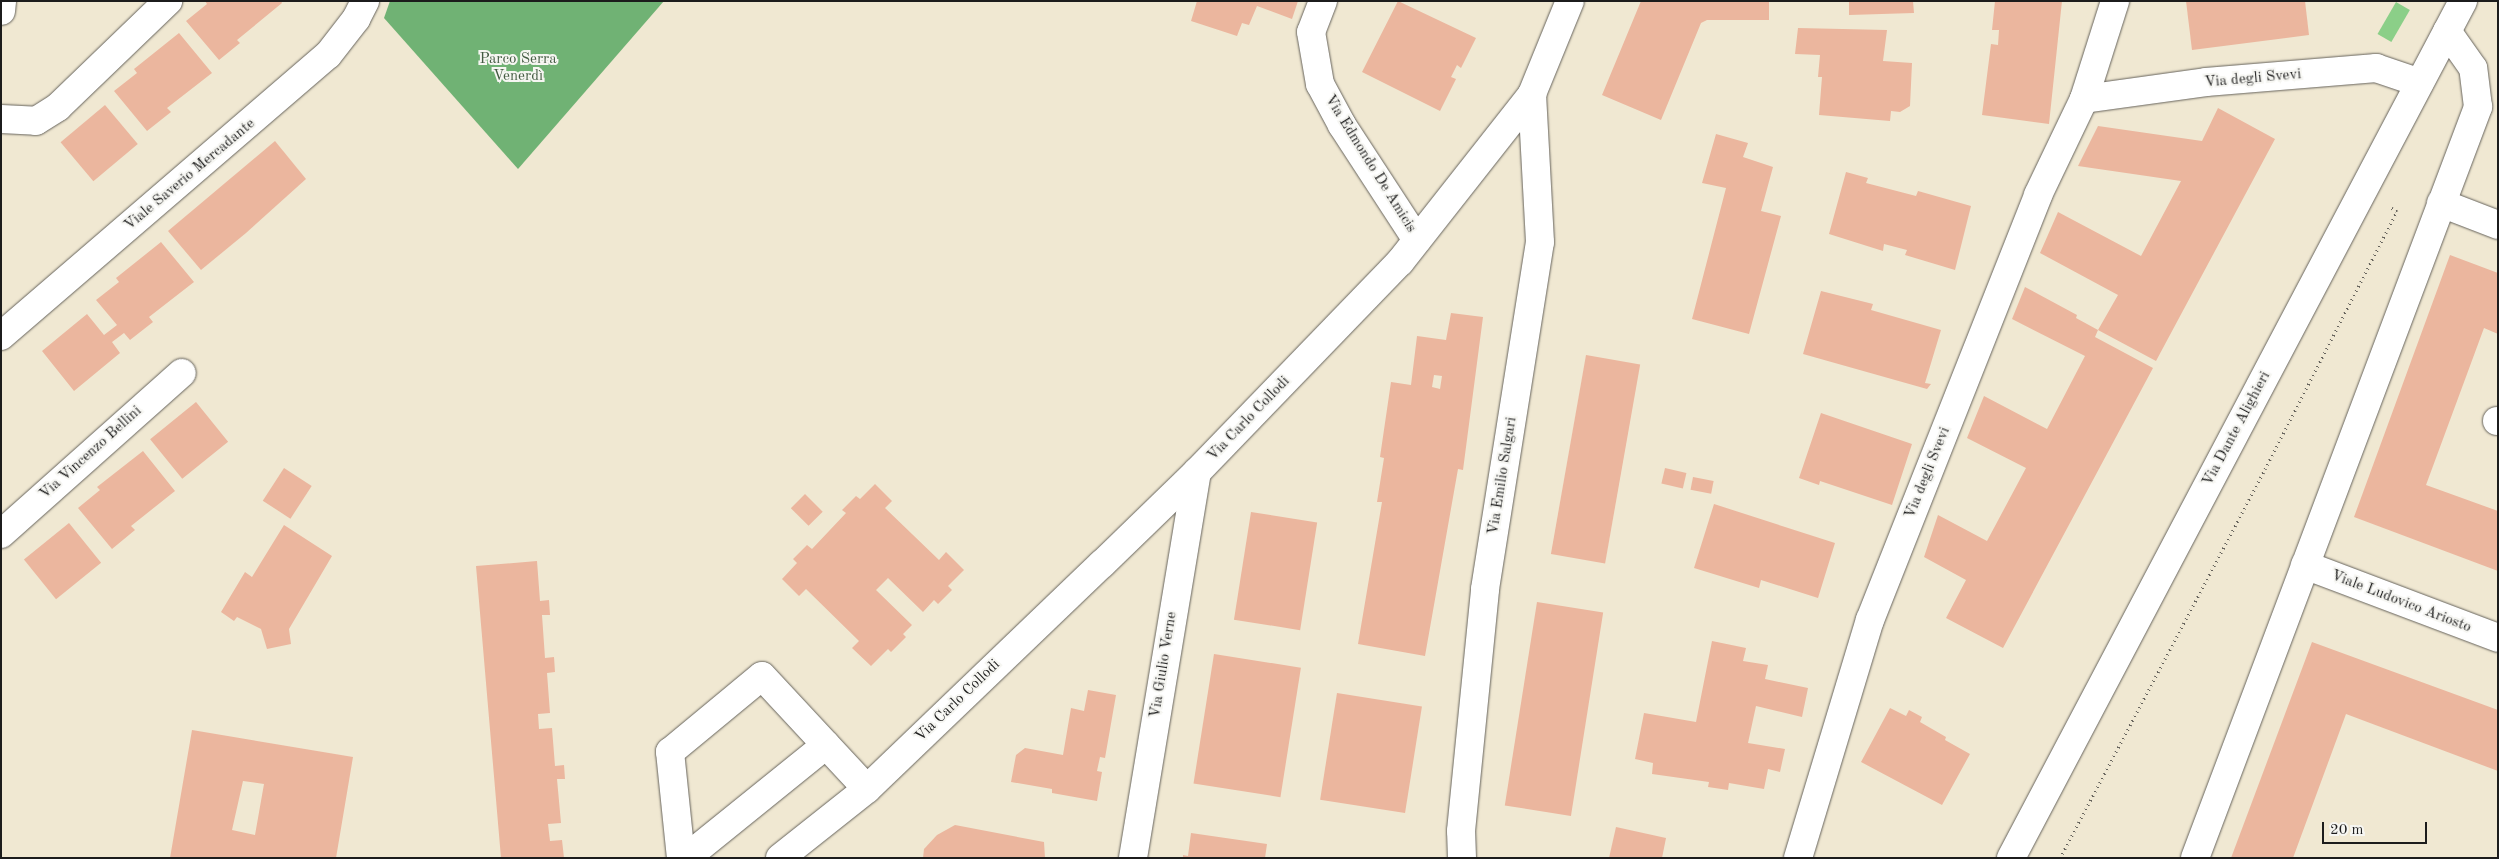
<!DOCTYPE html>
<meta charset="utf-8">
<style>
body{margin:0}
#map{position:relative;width:2499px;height:859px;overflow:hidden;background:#f0e8d2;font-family:"Old Standard TT",serif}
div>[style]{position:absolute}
.green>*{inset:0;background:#8bcf88;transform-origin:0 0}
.forest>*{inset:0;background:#70b274}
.building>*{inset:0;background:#ebb69e;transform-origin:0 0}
.path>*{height:3px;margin-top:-1.5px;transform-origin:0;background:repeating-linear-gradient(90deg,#66635c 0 1px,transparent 0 5px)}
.roads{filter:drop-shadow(0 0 1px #66635c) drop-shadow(0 0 1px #66635c)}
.minor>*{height:28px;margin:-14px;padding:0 14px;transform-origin:14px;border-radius:14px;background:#fff}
.secondary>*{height:28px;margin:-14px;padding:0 14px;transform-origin:14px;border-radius:14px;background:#fff}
span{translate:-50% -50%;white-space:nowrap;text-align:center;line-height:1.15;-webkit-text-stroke:4px #f6f6f2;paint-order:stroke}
.park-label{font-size:15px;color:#435b42}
.street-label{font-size:15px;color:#1c1c1c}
.frame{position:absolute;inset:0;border:2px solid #1c1c1c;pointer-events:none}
.scale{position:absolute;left:2322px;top:822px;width:105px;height:22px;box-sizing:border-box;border:2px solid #1c1c1c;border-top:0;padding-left:6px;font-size:15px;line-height:18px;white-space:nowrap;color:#1c1c1c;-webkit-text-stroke:4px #f6f6f2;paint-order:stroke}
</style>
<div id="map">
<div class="green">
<div style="left:2396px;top:2px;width:16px;height:37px;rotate:30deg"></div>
</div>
<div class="forest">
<div style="clip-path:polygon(390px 1px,664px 1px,518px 169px,384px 18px)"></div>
</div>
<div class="building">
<div style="clip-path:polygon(205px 1px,281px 1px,282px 3px,237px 40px,240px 43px,219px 60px,186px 21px,207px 4px)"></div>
<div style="clip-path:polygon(1197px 1px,1298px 1px,1292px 19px,1257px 6px,1249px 25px,1242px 23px,1237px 36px,1191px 21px)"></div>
<div style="clip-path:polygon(1398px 1px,1476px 38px,1461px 68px,1457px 65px,1451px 77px,1456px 79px,1440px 111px,1362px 72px)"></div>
<div style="clip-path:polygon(1641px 1px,1769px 1px,1769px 20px,1707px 20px,1701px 23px,1661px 120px,1602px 95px)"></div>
<div style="clip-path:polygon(1849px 1px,1913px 1px,1914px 13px,1849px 15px)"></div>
<div style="clip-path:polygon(1995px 1px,2062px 1px,2049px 124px,1982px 115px,1991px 44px,1998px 45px,1999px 30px,1992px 30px)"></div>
<div style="clip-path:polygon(2186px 1px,2305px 1px,2309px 35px,2192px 50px)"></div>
<div style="clip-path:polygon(1798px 28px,1887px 30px,1883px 61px,1912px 63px,1910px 106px,1900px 112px,1891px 111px,1890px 121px,1819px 115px,1822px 77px,1818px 77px,1820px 55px,1795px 54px)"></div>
<div style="clip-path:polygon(179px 33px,212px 73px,167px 108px,171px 112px,147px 131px,114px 91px,137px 73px,134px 69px)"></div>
<div style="left:105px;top:105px;width:51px;height:58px;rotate:50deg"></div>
<div style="clip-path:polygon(2218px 108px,2275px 139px,2156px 361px,2098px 330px,2118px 295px,2040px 253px,2058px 212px,2141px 256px,2181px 181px,2078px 166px,2098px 126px,2202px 141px)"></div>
<div style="clip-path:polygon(1716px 134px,1748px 143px,1743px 157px,1773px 167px,1761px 211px,1781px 216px,1749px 334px,1692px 319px,1726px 188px,1702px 183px)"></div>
<div style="clip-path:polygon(275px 141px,306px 179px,246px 233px,201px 270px,168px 231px)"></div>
<div style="clip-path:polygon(1846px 172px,1868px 178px,1866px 183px,1916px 196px,1918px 191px,1971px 206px,1955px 270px,1905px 255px,1907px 250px,1884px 244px,1883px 251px,1829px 234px)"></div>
<div style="clip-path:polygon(161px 242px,194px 282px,149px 317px,153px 322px,130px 340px,124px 333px,112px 342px,120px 353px,74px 391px,42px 351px,87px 314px,104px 335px,117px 325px,96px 300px,119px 282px,116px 278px)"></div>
<div style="clip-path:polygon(2450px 255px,2498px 273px,2498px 334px,2484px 328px,2426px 485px,2498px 511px,2498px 571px,2354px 517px)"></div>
<div style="clip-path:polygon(2025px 287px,2077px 315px,2076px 318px,2098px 330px,2095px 337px,2153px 368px,2003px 648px,1946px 618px,1966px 580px,1924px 557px,1938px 515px,1987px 541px,2026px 468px,1967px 438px,1984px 396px,2047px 429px,2085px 356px,2012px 319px)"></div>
<div style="clip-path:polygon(1821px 291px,1873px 304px,1871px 310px,1941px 330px,1925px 383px,1931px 384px,1927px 389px,1803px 354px)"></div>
<div style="clip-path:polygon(evenodd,1451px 313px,1483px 317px,1463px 470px,1458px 469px,1425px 656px,1358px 644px,1382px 502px,1377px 502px,1384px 458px,1380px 457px,1391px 382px,1411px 385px,1417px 336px,1446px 340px,1451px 313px,1434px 375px,1442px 376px,1440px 389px,1432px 387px,1434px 375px)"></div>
<div style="left:1586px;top:355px;width:55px;height:202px;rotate:10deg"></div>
<div style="left:196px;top:402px;width:51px;height:59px;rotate:51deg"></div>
<div style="clip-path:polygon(1821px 413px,1912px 444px,1892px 505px,1820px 481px,1819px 485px,1799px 478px)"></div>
<div style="clip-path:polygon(143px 451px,175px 491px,131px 526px,135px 530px,112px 549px,78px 508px,100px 490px,97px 487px)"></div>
<div style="left:284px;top:468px;width:33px;height:39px;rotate:33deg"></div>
<div style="left:1665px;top:468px;width:22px;height:16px;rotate:13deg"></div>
<div style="left:1693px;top:477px;width:21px;height:13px;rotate:11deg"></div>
<div style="clip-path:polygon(875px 484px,892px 501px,885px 508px,939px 560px,946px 552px,964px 570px,948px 586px,952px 590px,938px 604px,934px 600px,923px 612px,888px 578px,876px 590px,912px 625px,903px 634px,906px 637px,891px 652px,888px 649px,871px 666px,852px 648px,859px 641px,806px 589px,799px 596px,782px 579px,797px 563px,793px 559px,807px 545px,812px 549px,846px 513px,842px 510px,856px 496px,860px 499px)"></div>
<div style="left:805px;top:494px;width:25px;height:20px;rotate:45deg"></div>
<div style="clip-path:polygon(1714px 504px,1835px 543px,1818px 598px,1761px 580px,1759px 588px,1694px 568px)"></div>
<div style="left:1251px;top:512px;width:67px;height:109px;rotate:9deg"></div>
<div style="left:69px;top:523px;width:51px;height:58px;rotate:51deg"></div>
<div style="clip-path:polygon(284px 525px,332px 556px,289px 629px,291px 644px,267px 649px,261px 629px,237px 617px,234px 621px,221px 612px,245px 572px,252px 577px)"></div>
<div style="clip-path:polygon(537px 561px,540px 601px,549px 600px,550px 615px,542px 615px,545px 658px,554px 657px,555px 672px,547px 673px,550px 713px,538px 714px,539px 729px,552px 728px,555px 766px,564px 765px,565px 779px,557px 779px,561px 823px,548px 824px,550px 841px,562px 840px,564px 858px,501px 858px,476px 566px)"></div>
<div style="left:1537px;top:602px;width:67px;height:206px;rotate:9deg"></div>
<div style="clip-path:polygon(1712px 641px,1746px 648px,1743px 661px,1768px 665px,1765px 679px,1808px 688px,1802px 717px,1756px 706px,1748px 743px,1785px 749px,1780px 772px,1768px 769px,1764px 789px,1729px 783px,1728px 790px,1708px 787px,1709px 782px,1652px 774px,1653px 763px,1635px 759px,1644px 713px,1696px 722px)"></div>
<div style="clip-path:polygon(2312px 642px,2498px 710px,2498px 771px,2346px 714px,2293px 858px,2231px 858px)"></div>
<div style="left:1214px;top:654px;width:88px;height:131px;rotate:9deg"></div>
<div style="clip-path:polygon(1088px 690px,1116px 695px,1105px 758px,1100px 757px,1097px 771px,1102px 772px,1097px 801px,1052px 793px,1052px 789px,1011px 782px,1016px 755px,1025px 748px,1063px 755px,1071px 708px,1084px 711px)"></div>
<div style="left:1337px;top:693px;width:86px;height:108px;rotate:9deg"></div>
<div style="clip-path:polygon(1890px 708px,1906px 716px,1909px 710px,1922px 717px,1920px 722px,1946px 737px,1945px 740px,1970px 754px,1942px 805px,1861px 762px)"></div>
<div style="clip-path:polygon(evenodd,192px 730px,353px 757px,336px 858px,170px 858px,192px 730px,243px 781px,264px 784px,255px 835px,232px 830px,243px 781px)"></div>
<div style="clip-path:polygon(955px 825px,1044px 842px,1045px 858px,923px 858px,924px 849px,937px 835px)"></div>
<div style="clip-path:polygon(1616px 827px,1666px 838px,1662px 858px,1609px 858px)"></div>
<div style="clip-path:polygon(1191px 833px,1267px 844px,1265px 858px,1183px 858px,1183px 855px,1188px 856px)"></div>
</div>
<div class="path">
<div style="left:2060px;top:858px;width:440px;rotate:-62.2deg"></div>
<div style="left:2265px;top:469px;width:290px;rotate:-62.9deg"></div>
<div style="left:2397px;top:211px;width:8px;rotate:-150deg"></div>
</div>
<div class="roads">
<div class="minor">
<div style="left:1323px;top:1px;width:33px;rotate:111deg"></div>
<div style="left:1311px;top:32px;width:53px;rotate:80.2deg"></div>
<div style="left:1320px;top:84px;width:47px;rotate:61.8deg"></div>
<div style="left:1342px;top:125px;width:137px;rotate:56.9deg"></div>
<div style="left:1px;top:11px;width:10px;rotate:-84deg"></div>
<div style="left:2084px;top:99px;width:103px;rotate:-72.4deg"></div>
<div style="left:1px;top:119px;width:35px;rotate:3deg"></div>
<div style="left:36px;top:121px;width:26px;rotate:-32deg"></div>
<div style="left:58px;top:107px;width:153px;rotate:-43.9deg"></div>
<div style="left:2441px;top:203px;width:61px;rotate:21.1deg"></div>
<div style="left:1px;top:336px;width:431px;rotate:-40.7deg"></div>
<div style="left:328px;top:55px;width:46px;rotate:-52.1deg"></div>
<div style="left:356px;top:19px;width:20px;rotate:-63deg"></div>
<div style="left:2497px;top:421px;width:1px"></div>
<div style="left:1px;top:534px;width:242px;rotate:-41.7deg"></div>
<div style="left:2305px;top:565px;width:206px;rotate:20.7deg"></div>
<div style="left:681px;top:858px;width:107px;rotate:-95.9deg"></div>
<div style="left:670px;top:752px;width:119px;rotate:-39.6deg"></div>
<div style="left:762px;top:676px;width:154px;rotate:47.1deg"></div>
<div style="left:686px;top:858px;width:180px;rotate:-38.9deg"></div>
<div style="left:780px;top:858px;width:111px;rotate:-38.4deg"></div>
<div style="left:867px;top:789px;width:325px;rotate:-43.8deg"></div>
<div style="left:1102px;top:564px;width:132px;rotate:-44.1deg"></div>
<div style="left:1197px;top:472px;width:292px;rotate:-46deg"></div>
<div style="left:1400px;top:262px;width:214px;rotate:-51.8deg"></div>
<div style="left:1532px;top:94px;width:100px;rotate:-67.8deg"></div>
<div style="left:1133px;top:858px;width:391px;rotate:-80.6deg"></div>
<div style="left:1462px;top:858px;width:27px;rotate:-92deg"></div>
<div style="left:1461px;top:831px;width:243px;rotate:-84.3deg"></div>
<div style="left:1485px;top:589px;width:351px;rotate:-81deg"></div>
<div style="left:1540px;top:242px;width:148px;rotate:-93.1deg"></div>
<div style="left:1798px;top:858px;width:249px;rotate:-73.2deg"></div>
<div style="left:1870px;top:620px;width:457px;rotate:-68.4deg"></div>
<div style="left:2038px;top:195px;width:106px;rotate:-64.4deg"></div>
<div style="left:2084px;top:99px;width:123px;rotate:-7.9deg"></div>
<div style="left:2206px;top:82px;width:171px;rotate:-4.7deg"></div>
<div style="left:2376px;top:68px;width:46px;rotate:18.8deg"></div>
<div style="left:2195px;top:858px;width:803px;rotate:-69.35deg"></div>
<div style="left:2478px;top:107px;width:39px;rotate:-97deg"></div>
<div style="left:2473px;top:68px;width:45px;rotate:-125.1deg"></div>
</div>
<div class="secondary">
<div style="left:2011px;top:858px;width:969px;rotate:-62.19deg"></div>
</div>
</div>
<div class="park-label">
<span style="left:518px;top:68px">Parco Serra<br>Venerdì</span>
</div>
<div class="street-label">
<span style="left:2253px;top:79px;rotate:-5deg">Via degli Svevi</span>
<span style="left:1370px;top:164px;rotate:58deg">Via Edmondo De Amicis</span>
<span style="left:190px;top:175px;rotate:-40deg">Viale Saverio Mercadante</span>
<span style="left:1249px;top:419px;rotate:-46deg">Via Carlo Collodi</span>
<span style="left:2237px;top:429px;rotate:-62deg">Via Dante Alighieri</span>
<span style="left:91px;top:453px;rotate:-42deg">Via Vincenzo Bellini</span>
<span style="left:1928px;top:473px;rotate:-68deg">Via degli Svevi</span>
<span style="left:1503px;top:476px;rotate:-81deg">Via Emilio Salgari</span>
<span style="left:2401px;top:602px;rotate:21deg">Viale Ludovico Ariosto</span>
<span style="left:1164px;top:665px;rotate:-81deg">Via Giulio Verne</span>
<span style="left:958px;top:701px;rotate:-44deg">Via Carlo Collodi</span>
</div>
<div class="frame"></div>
<div class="scale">20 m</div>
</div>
